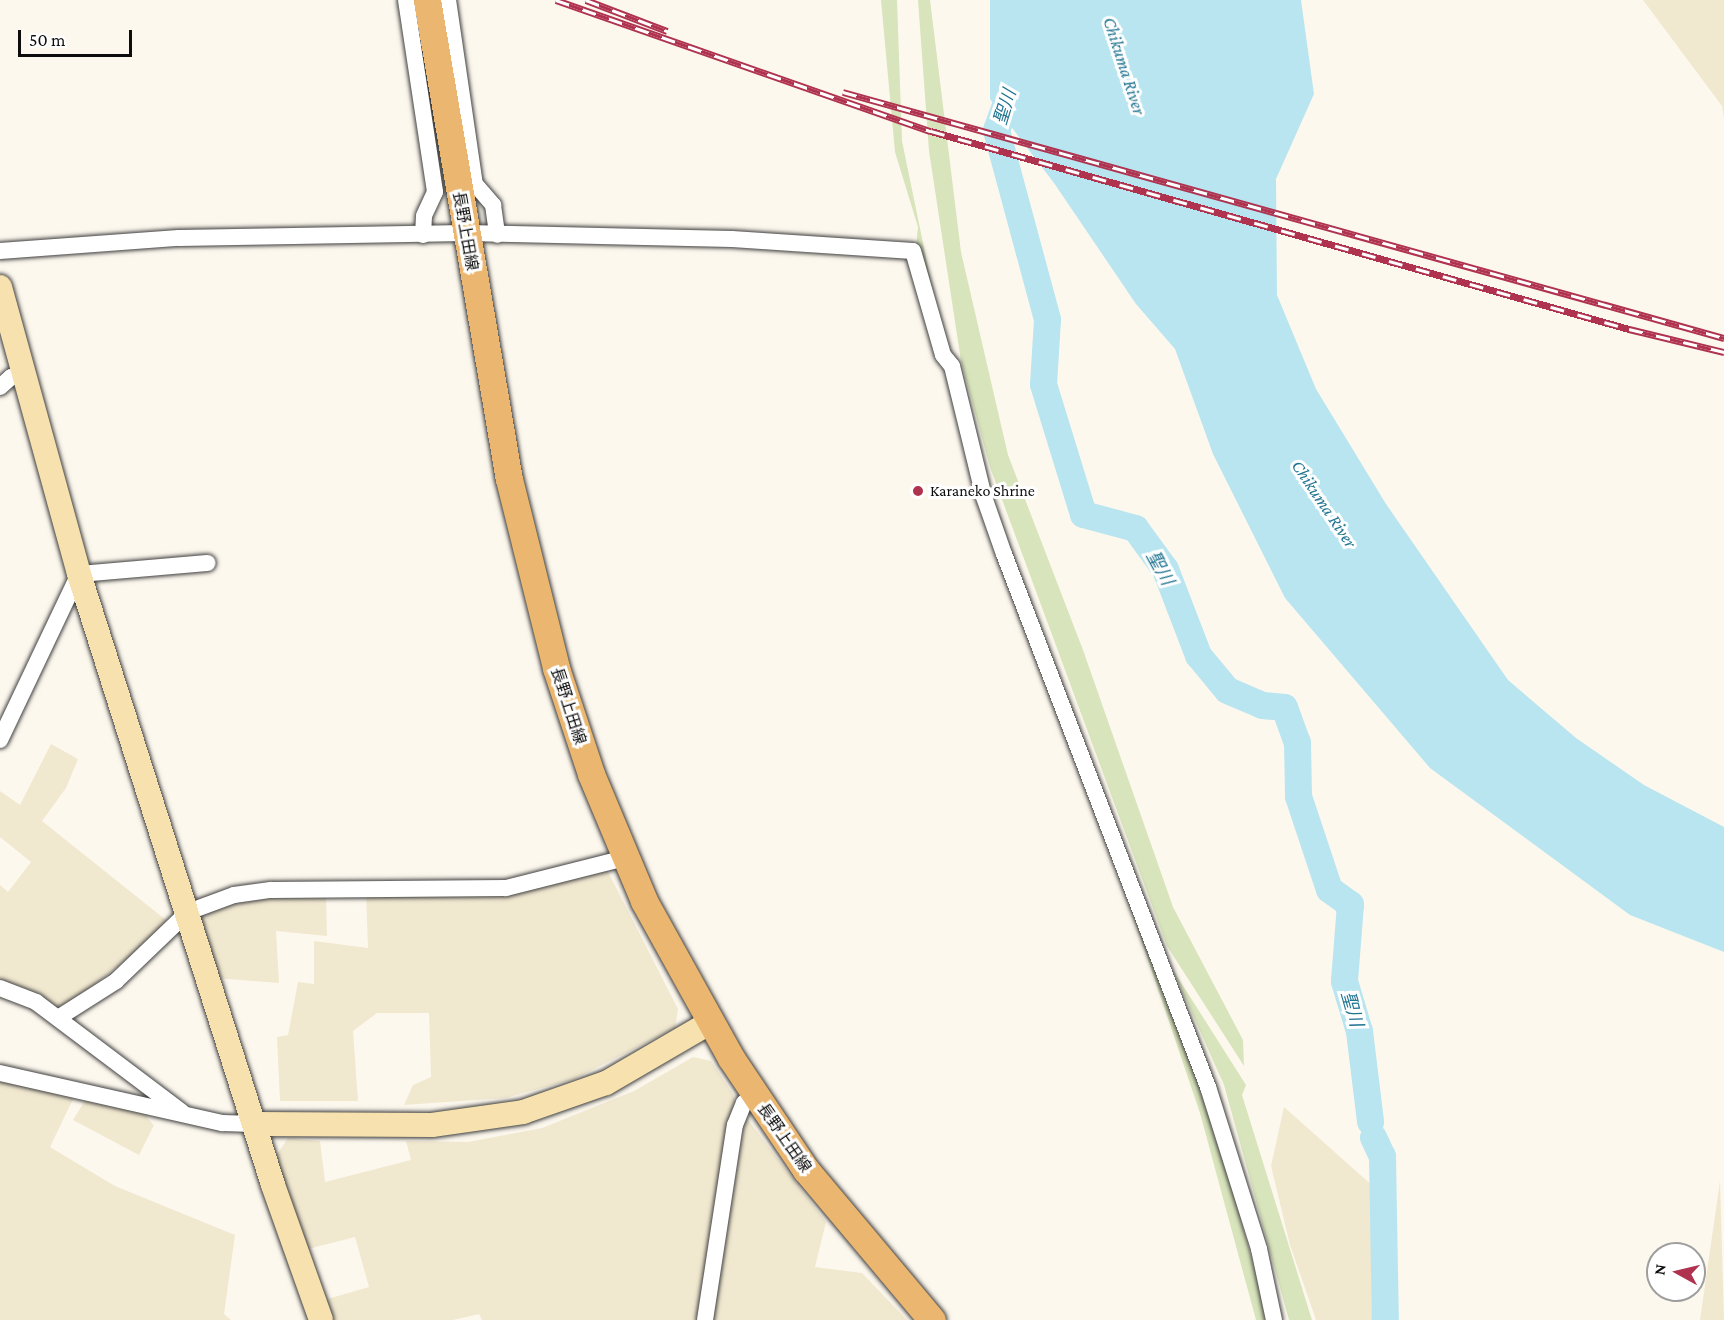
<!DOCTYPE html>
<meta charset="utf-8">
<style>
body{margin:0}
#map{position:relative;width:1724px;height:1320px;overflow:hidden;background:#fdf8ee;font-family:"Crimson Pro","Noto Sans JP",serif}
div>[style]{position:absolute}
.farmland>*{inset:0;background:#f1e8d0}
.green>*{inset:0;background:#d8e4bb}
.water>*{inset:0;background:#b8e5f0}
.river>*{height:27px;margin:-13.5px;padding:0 13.5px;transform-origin:13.5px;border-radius:13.5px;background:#b8e5f0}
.roads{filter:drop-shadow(0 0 2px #404040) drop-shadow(0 0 2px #404040)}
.street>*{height:16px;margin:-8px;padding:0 8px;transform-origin:8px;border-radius:8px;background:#fff}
.secondary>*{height:24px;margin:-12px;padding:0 12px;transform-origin:12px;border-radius:12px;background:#f7e2af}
.primary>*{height:27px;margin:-13.5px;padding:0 13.5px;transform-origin:13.5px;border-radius:13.5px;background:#ebb770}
.rail>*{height:7px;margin-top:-3.5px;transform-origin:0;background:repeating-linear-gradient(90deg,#fff 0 14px,#af324f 0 28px);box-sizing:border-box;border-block:2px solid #af324f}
.dots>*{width:16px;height:16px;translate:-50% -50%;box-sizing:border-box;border:3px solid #fff;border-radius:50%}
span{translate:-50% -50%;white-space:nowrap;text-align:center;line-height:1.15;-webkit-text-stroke:6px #fff;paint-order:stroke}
.street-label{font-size:16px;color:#0d0d0d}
.poi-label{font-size:16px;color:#0d0d0d}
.left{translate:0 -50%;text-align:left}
.water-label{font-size:18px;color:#227592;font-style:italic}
.north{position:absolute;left:1646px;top:1242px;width:60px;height:60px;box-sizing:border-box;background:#fff;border:2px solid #9e9e9e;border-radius:50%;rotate:278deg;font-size:16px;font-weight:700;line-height:24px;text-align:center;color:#0d0d0d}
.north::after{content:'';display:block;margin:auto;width:21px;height:27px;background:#af324f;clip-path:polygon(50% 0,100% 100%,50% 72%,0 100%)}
.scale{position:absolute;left:18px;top:30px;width:114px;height:27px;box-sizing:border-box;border:3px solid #0d0d0d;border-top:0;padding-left:8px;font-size:18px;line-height:21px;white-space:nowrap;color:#0d0d0d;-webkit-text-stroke:4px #fff;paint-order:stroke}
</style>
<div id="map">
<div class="farmland">
<div style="clip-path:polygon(1643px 0,1724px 0,1724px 118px,1722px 106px)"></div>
<div style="clip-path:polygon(51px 744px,78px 759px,66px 788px,42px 821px,171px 924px,59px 1013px,0 980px,0 885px,8px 892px,31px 862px,0 837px,0 791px,20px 805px)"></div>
<div style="clip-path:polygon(605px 866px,678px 1009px,675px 1028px,574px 1079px,505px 1098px,404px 1105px,413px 1085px,431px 1077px,429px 1013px,377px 1013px,353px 1031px,358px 1101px,280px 1101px,277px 1037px,288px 1035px,298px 982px,314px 984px,314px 941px,368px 948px,366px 893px,505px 892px)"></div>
<div style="clip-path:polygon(326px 897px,327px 936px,276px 931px,279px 983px,216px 978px,196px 914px,235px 898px)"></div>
<div style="clip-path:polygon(693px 1057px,711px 1061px,733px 1094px,736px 1108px,705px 1320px,482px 1320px,479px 1314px,453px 1320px,332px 1320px,324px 1300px,369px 1287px,355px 1237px,304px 1250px,274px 1159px,288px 1138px,320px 1141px,325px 1182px,411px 1160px,406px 1141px,468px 1142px,542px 1128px,634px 1091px)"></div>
<div style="clip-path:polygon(0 1080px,75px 1095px,50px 1147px,115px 1186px,235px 1235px,224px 1314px,231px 1320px,0 1320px)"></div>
<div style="clip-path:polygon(86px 1099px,149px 1114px,147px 1118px,154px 1125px,139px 1155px,73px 1120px)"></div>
<div style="clip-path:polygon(1284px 1107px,1374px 1187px,1388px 1320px,1316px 1320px,1290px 1245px,1271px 1166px)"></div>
<div style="clip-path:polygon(745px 1116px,826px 1222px,815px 1267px,862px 1273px,907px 1320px,713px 1320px)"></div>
<div style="clip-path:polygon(1720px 1181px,1724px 1320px,1700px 1320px)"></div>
</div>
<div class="green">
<div style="clip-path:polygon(881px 0,897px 0,902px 141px,944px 345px,916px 246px,918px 227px,895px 152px)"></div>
<div style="clip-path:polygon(918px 0,930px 0,961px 252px,1008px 455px,1083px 650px,1173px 907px,1243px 1040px,1244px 1066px,1167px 946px,990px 467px,961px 361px,929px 151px)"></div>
<div style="clip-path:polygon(1127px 898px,1201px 1079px,1269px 1320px,1256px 1320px,1200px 1113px)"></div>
<div style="clip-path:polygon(1173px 970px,1246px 1085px,1242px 1095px,1312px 1320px,1289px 1320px,1224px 1085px)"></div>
</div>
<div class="water">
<div style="clip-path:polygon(990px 0,1301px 0,1314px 94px,1276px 179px,1277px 295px,1316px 389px,1386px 504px,1508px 680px,1576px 738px,1644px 785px,1724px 827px,1724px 952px,1630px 915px,1430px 768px,1285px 598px,1213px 454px,1175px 349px,1136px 304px,1054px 183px,990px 99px)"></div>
</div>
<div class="river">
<div style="left:1014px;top:80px;width:53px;rotate:109.8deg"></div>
<div style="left:996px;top:130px;width:196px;rotate:74.9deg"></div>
<div style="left:1047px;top:319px;width:65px;rotate:93.5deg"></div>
<div style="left:1043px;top:384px;width:136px;rotate:72.9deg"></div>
<div style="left:1083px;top:514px;width:54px;rotate:15.1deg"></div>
<div style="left:1135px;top:528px;width:51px;rotate:53.8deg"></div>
<div style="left:1165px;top:569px;width:92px;rotate:69deg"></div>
<div style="left:1198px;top:655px;width:45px;rotate:50.4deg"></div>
<div style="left:1227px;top:690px;width:38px;rotate:23deg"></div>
<div style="left:1262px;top:705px;width:22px;rotate:5deg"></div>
<div style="left:1284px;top:707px;width:37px;rotate:70deg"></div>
<div style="left:1297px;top:742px;width:54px;rotate:88.9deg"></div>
<div style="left:1298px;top:796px;width:98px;rotate:71.6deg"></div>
<div style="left:1329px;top:889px;width:26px;rotate:36deg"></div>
<div style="left:1350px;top:904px;width:77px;rotate:94.5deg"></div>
<div style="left:1344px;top:981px;width:52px;rotate:73.3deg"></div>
<div style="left:1359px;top:1031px;width:91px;rotate:83deg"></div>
<div style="left:1373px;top:1137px;width:21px;rotate:65deg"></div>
<div style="left:1382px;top:1156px;width:164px;rotate:89deg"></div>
</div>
<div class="roads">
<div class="street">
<div style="left:406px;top:0;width:194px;rotate:81.4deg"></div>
<div style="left:435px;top:192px;width:26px;rotate:115deg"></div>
<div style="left:424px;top:216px;width:19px;rotate:93deg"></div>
<div style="left:448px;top:0;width:186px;rotate:81.7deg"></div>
<div style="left:475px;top:184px;width:28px;rotate:49deg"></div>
<div style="left:493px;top:205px;width:30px;rotate:82deg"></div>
<div style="left:0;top:251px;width:179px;rotate:-4.2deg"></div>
<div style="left:179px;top:238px;width:286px;rotate:-1deg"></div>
<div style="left:465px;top:233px;width:267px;rotate:1.3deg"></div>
<div style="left:732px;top:239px;width:181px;rotate:3.8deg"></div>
<div style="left:913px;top:251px;width:108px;rotate:73.9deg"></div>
<div style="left:943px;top:355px;width:14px;rotate:51deg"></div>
<div style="left:952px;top:366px;width:135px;rotate:76.3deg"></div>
<div style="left:984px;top:497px;width:60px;rotate:70.7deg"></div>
<div style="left:1004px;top:554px;width:571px;rotate:69.06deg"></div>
<div style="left:1208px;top:1087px;width:170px;rotate:72.5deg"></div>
<div style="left:1259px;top:1249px;width:73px;rotate:78.1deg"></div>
<div style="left:0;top:387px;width:15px;rotate:-42deg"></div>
<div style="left:11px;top:377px;width:14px;rotate:-12deg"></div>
<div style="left:0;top:740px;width:184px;rotate:-64.6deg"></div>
<div style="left:79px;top:574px;width:129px;rotate:-4.9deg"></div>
<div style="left:0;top:988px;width:39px;rotate:21deg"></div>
<div style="left:36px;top:1002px;width:183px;rotate:37deg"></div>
<div style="left:58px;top:1018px;width:69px;rotate:-32.5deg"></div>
<div style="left:116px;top:981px;width:100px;rotate:-43.8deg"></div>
<div style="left:188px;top:912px;width:49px;rotate:-20.3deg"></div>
<div style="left:234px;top:895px;width:37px;rotate:-8deg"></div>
<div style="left:271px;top:890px;width:235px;rotate:-0.5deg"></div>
<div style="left:506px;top:888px;width:123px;rotate:-14.1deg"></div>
<div style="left:0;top:1073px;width:228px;rotate:12.7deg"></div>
<div style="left:222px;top:1123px;width:32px;rotate:2deg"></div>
<div style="left:705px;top:1320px;width:197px;rotate:-81.3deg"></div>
<div style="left:735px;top:1125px;width:24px;rotate:-68deg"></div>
<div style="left:744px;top:1103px;width:13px;rotate:-45deg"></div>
</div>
<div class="secondary">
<div style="left:0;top:287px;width:298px;rotate:74.6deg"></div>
<div style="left:79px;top:574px;width:641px;rotate:72.38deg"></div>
<div style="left:273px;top:1185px;width:143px;rotate:70.4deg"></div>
<div style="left:254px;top:1124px;width:178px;rotate:0.3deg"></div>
<div style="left:432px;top:1125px;width:92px;rotate:-8.1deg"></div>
<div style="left:523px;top:1112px;width:88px;rotate:-19.3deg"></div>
<div style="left:606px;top:1083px;width:119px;rotate:-30.2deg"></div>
</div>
<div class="primary">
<div style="left:427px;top:0;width:486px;rotate:80.3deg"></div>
<div style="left:509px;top:479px;width:195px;rotate:76deg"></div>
<div style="left:556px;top:668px;width:112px;rotate:71.7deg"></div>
<div style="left:591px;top:774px;width:138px;rotate:67.3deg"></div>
<div style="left:644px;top:901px;width:179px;rotate:61deg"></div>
<div style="left:731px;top:1058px;width:135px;rotate:56.2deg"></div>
<div style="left:806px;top:1170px;width:196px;rotate:50deg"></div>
</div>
</div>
<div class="rail">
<div style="left:556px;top:0;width:397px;rotate:19.3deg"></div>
<div style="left:931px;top:131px;width:726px;rotate:15.84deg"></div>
<div style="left:1629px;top:329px;width:98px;rotate:13.6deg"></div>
<div style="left:586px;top:0;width:87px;rotate:20.9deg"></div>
<div style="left:843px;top:92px;width:915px;rotate:15.6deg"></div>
</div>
<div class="dots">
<div style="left:918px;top:491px;background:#af324f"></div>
</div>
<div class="street-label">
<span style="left:465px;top:231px;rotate:80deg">長野上田線</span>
<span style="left:568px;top:706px;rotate:72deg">長野上田線</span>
<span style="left:784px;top:1138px;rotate:55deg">長野上田線</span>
</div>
<div class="poi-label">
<span class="left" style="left:930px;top:491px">Karaneko Shrine</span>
</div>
<div class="water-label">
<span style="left:1124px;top:66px;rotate:72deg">Chikuma River</span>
<span style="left:1005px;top:107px;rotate:-73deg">聖川</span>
<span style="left:1324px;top:504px;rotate:56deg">Chikuma River</span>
<span style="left:1160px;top:568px;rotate:61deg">聖川</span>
<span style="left:1352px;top:1009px;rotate:74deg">聖川</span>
</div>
<div class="north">N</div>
<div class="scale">50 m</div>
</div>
